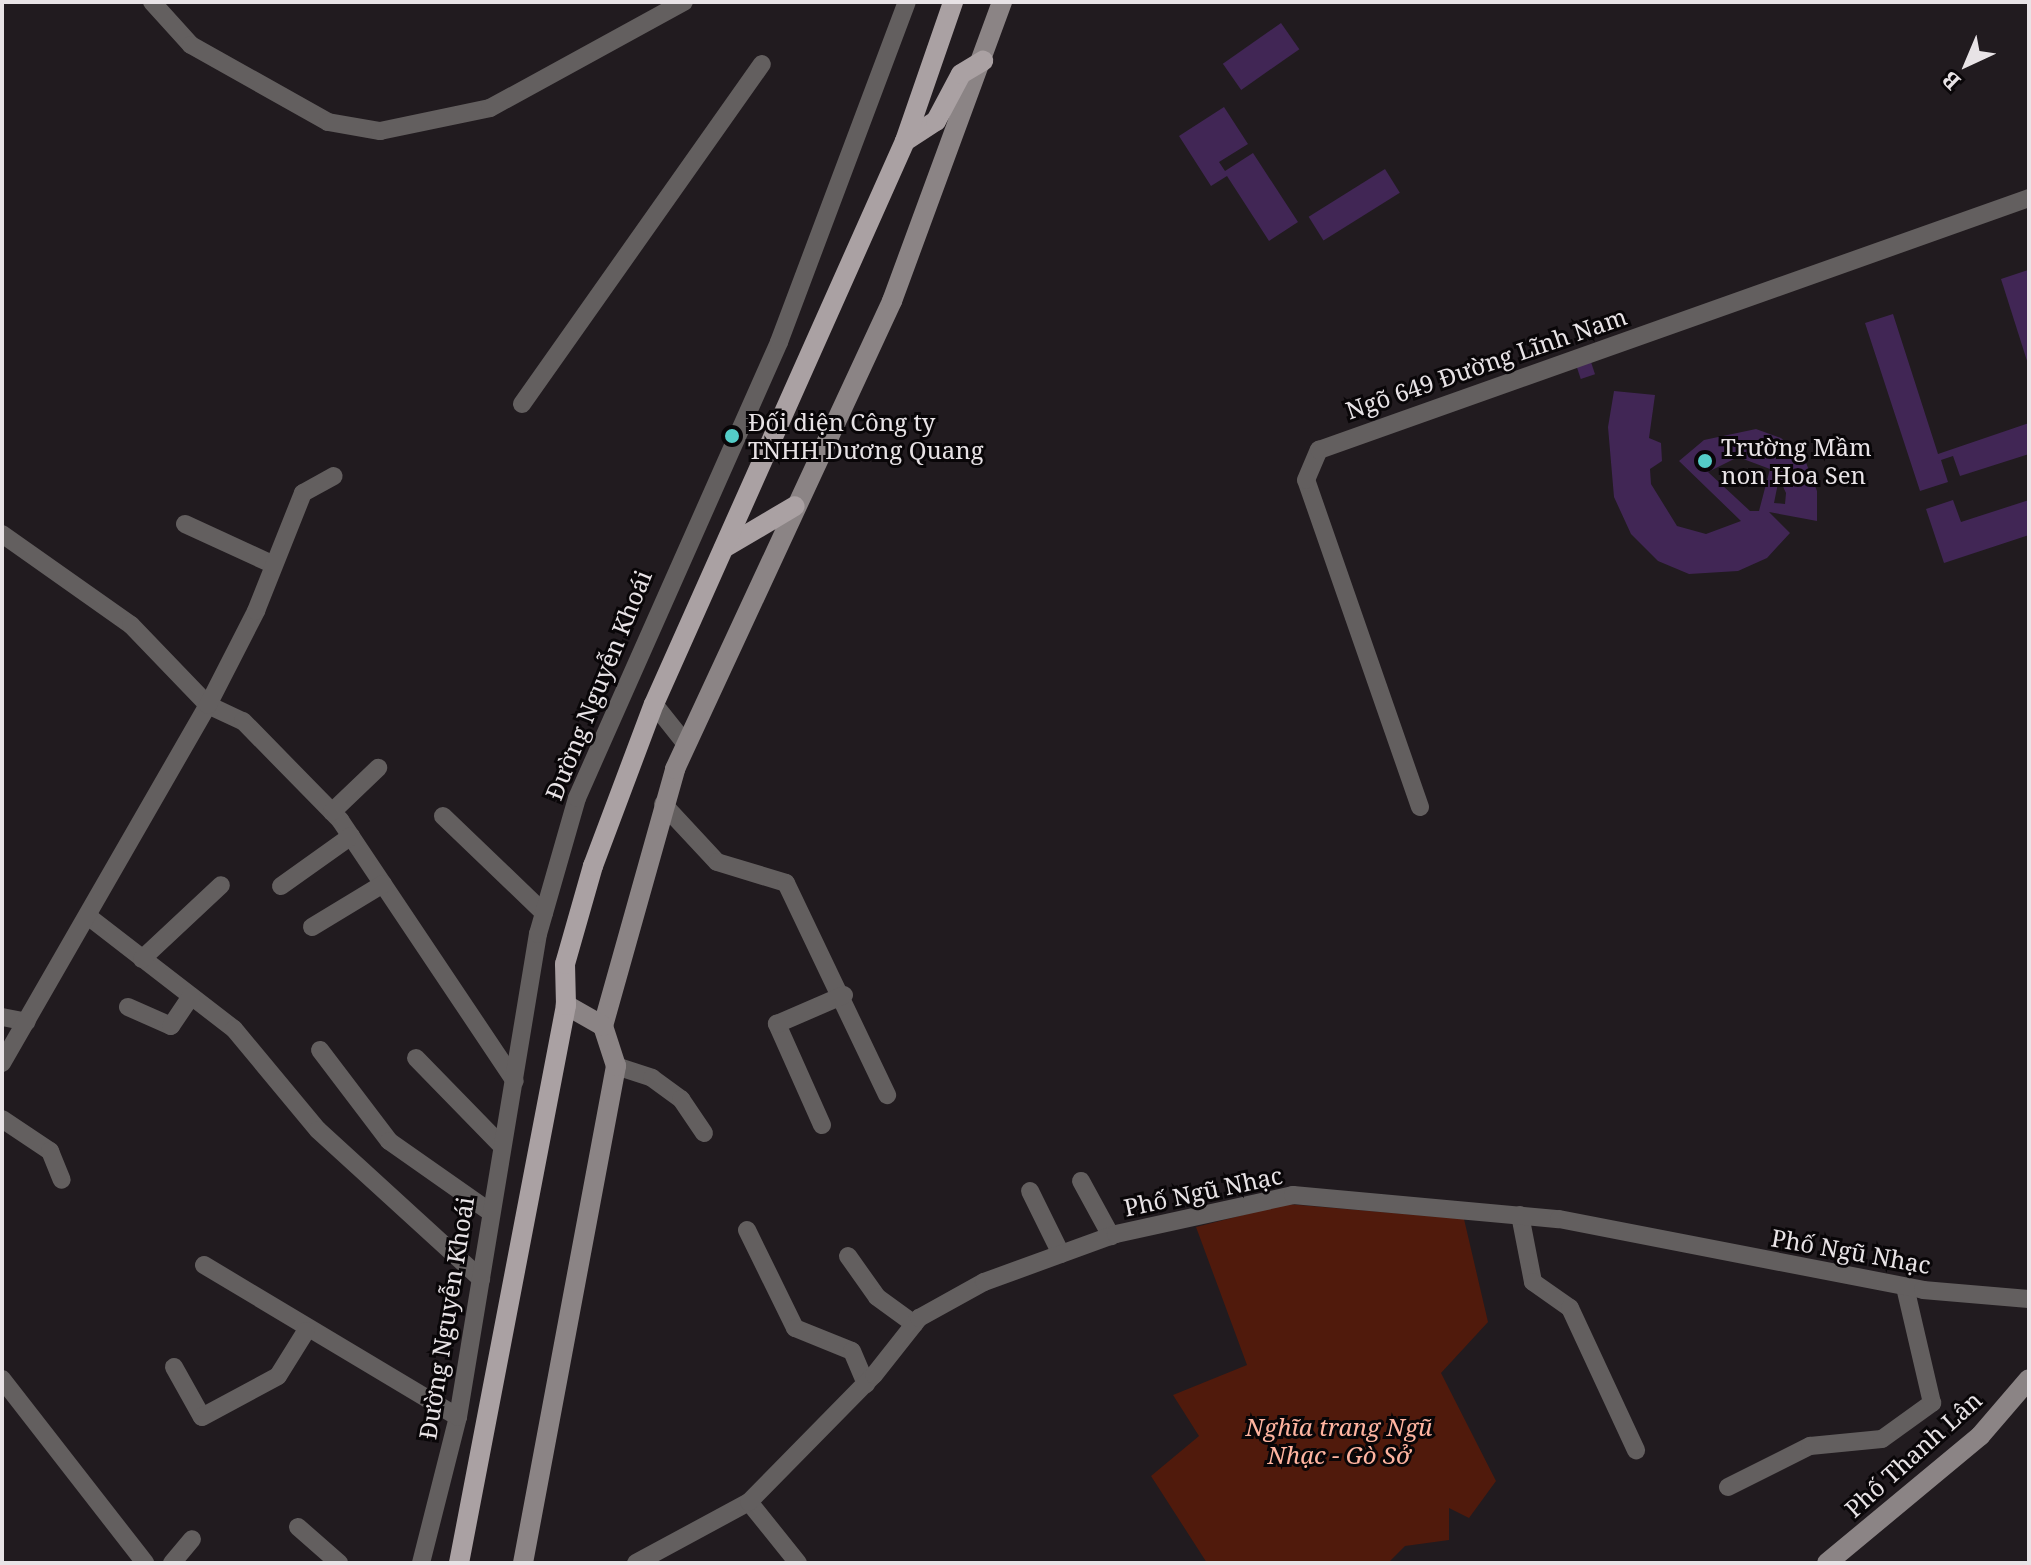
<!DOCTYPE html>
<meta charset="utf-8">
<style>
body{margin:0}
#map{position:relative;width:2031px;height:1565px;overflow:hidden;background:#211b1f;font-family:"Noto Serif",serif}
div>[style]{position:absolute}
.green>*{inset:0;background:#501a0c}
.building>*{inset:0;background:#412655;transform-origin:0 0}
.street>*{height:18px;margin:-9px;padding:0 9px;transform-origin:9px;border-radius:9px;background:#635f5f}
.secondary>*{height:20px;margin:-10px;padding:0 10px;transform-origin:10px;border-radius:10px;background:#8b8485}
.primary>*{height:20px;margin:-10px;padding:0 10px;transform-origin:10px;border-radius:10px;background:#aaa1a3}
.dots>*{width:22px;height:22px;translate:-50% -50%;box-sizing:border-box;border:4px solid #090608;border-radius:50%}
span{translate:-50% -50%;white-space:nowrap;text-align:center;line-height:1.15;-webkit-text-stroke:6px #090608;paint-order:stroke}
.street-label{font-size:24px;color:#e8e3e6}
.poi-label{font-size:24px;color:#e8e3e6}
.left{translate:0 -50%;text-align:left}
.park-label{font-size:24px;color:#ffb4a0;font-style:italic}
.frame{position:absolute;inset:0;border:4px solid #e8e3e6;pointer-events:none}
.north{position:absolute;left:1927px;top:24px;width:80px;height:80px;-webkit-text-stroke:6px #090608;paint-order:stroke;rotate:224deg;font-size:22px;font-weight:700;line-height:32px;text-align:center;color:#e8e3e6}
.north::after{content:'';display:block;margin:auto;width:28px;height:36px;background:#e8e3e6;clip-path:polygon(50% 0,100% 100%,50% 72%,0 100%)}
</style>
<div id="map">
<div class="green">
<div style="clip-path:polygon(1287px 1204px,1464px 1219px,1488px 1322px,1441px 1373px,1496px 1481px,1469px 1518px,1449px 1508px,1449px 1540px,1405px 1546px,1388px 1563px,1207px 1563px,1151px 1476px,1199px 1436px,1173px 1395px,1247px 1365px,1196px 1227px)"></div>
</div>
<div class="building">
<div style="left:1281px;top:23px;width:32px;height:71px;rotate:55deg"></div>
<div style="clip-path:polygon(1224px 107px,1248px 144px,1219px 162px,1225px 171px,1253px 153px,1298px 222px,1269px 241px,1227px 176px,1211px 186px,1179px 136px)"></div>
<div style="left:1385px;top:169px;width:28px;height:90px;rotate:58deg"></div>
<div style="clip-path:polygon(2028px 270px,2029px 273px,2028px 364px,2001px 279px)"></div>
<div style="clip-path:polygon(1893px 314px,1938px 454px,2029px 423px,2029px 454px,1960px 476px,1953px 456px,1941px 460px,1948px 482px,1920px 491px,1865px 323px)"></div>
<div style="left:1591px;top:362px;width:13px;height:15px;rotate:72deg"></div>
<div style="clip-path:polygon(evenodd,1614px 391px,1655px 395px,1649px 438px,1661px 443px,1662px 461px,1650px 469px,1651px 484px,1677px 526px,1706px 534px,1741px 521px,1679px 461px,1704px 440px,1756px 429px,1781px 438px,1805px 460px,1817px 491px,1817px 521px,1769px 512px,1790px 533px,1767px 558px,1738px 571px,1689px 574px,1658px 561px,1631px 534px,1614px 497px,1608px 427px,1614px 391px,1738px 457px,1770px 469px,1759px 511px,1750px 511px,1708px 472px,1738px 457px,1614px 391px,1779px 478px,1786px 493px,1785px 504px,1774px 503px,1779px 478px)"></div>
<div style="clip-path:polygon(1953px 500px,1961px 522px,2029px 500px,2029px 535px,1944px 563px,1926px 509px)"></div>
</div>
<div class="street">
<div style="left:152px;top:2px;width:58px;rotate:47.8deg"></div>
<div style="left:191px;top:45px;width:157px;rotate:29.3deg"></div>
<div style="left:328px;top:122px;width:53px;rotate:9.8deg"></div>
<div style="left:380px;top:131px;width:112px;rotate:-11.8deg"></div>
<div style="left:490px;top:108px;width:221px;rotate:-28.7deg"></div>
<div style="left:522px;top:404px;width:416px;rotate:-54.8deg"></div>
<div style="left:185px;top:524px;width:96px;rotate:24.7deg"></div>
<div style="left:2px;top:534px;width:158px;rotate:35.2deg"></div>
<div style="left:131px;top:625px;width:111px;rotate:46.1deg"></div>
<div style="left:208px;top:705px;width:38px;rotate:25deg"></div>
<div style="left:243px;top:721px;width:139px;rotate:45.6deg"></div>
<div style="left:340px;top:820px;width:314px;rotate:56.2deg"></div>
<div style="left:654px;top:704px;width:50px;rotate:51.5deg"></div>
<div style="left:663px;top:804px;width:79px;rotate:47deg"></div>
<div style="left:717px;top:862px;width:72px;rotate:16.9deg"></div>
<div style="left:786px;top:883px;width:235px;rotate:64.5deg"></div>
<div style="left:1420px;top:807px;width:346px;rotate:-109.2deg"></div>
<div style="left:1306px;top:480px;width:33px;rotate:-67deg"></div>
<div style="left:1319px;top:450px;width:753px;rotate:-19.54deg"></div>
<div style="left:332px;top:812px;width:64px;rotate:-43.7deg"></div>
<div style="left:443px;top:816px;width:140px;rotate:43.8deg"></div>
<div style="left:281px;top:886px;width:86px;rotate:-35.5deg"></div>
<div style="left:89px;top:917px;width:183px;rotate:37.7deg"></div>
<div style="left:234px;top:1029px;width:131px;rotate:50.3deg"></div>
<div style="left:318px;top:1130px;width:221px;rotate:42.4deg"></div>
<div style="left:312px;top:927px;width:83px;rotate:-31.2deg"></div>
<div style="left:142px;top:959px;width:108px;rotate:-43.1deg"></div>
<div style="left:128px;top:1007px;width:47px;rotate:23.8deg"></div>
<div style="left:171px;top:1026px;width:36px;rotate:-56deg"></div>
<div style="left:2px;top:1017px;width:25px;rotate:11deg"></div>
<div style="left:320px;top:1050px;width:114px;rotate:52.8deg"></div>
<div style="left:389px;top:1141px;width:123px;rotate:35.1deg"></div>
<div style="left:416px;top:1058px;width:119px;rotate:45.7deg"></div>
<div style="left:2px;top:1063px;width:413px;rotate:-60.1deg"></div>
<div style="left:208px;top:705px;width:106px;rotate:-62.9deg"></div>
<div style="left:256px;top:611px;width:127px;rotate:-68.3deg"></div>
<div style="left:303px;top:493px;width:35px;rotate:-29deg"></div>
<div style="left:616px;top:1066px;width:38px;rotate:18deg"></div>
<div style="left:652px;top:1078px;width:36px;rotate:36deg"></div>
<div style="left:681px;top:1099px;width:41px;rotate:55.9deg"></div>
<div style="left:2px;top:1119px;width:58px;rotate:33.7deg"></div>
<div style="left:50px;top:1151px;width:31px;rotate:68deg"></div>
<div style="left:822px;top:1125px;width:111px;rotate:-114deg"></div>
<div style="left:777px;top:1024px;width:73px;rotate:-23.4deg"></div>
<div style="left:1081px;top:1181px;width:63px;rotate:61.4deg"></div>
<div style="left:1030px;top:1191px;width:70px;rotate:63.8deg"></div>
<div style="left:1520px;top:1215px;width:68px;rotate:79deg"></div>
<div style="left:1533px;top:1282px;width:45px;rotate:35.1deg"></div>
<div style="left:1570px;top:1308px;width:157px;rotate:65.1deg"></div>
<div style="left:747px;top:1230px;width:109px;rotate:63.9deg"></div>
<div style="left:795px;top:1328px;width:61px;rotate:22deg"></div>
<div style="left:852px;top:1351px;width:36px;rotate:67deg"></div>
<div style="left:848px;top:1256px;width:50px;rotate:54.7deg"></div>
<div style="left:877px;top:1297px;width:46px;rotate:36.1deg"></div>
<div style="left:204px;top:1265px;width:296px;rotate:30.9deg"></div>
<div style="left:174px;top:1367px;width:57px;rotate:60.8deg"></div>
<div style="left:202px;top:1417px;width:86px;rotate:-28.3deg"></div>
<div style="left:278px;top:1376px;width:53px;rotate:-58.1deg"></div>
<div style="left:2px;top:1379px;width:233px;rotate:52.1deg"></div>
<div style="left:1728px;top:1487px;width:92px;rotate:-26.6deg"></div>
<div style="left:1810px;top:1446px;width:72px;rotate:-5.6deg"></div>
<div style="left:1882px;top:1439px;width:62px;rotate:-35.8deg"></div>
<div style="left:1932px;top:1403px;width:119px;rotate:-103.1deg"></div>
<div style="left:749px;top:1502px;width:78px;rotate:51.2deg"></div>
<div style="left:298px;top:1527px;width:55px;rotate:41.3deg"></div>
<div style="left:172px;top:1563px;width:31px;rotate:-50deg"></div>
<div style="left:421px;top:1563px;width:151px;rotate:-75.8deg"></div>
<div style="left:458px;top:1417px;width:490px;rotate:-80.6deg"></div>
<div style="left:538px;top:934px;width:141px;rotate:-74deg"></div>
<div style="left:577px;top:798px;width:499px;rotate:-66.1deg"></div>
<div style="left:779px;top:342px;width:363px;rotate:-69.4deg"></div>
<div style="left:636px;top:1563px;width:128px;rotate:-28.4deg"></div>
<div style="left:749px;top:1502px;width:178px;rotate:-45.5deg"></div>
<div style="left:874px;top:1375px;width:73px;rotate:-51.7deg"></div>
<div style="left:919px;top:1318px;width:74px;rotate:-29deg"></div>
<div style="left:984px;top:1282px;width:140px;rotate:-20deg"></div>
<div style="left:1116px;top:1234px;width:181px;rotate:-12.4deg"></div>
<div style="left:1293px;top:1195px;width:267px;rotate:5.2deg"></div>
<div style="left:1559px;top:1219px;width:371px;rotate:11deg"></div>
<div style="left:1923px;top:1290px;width:106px;rotate:4.9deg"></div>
</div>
<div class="secondary">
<div style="left:603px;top:1026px;width:267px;rotate:-74.3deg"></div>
<div style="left:675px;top:769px;width:516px;rotate:-65.12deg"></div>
<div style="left:892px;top:301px;width:319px;rotate:-69.8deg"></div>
<div style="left:523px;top:1563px;width:506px;rotate:-79.4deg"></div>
<div style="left:616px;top:1066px;width:42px;rotate:-108deg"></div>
<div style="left:603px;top:1026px;width:43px;rotate:-150.4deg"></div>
<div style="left:1827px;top:1563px;width:199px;rotate:-39.7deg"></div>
<div style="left:1980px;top:1436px;width:75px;rotate:-49.3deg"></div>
</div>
<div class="primary">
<div style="left:905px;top:141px;width:37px;rotate:-33deg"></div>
<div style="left:936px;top:121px;width:53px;rotate:-62deg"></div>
<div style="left:961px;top:74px;width:26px;rotate:-31deg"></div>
<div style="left:724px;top:548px;width:82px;rotate:-30.6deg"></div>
<div style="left:459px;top:1563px;width:568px;rotate:-79.14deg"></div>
<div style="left:566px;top:1005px;width:41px;rotate:-91.4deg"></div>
<div style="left:565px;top:964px;width:102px;rotate:-74.1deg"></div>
<div style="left:593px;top:866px;width:173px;rotate:-69.4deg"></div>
<div style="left:654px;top:704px;width:616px;rotate:-65.97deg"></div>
<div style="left:905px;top:141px;width:147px;rotate:-70.9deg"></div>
</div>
<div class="dots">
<div style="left:732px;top:436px;background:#54cdc8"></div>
<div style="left:1705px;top:461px;background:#54cdc8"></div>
</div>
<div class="street-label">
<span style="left:1486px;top:363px;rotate:-19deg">Ngõ 649 Đường Lĩnh Nam</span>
<span style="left:598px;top:685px;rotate:-68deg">Đường Nguyễn Khoái</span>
<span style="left:1203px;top:1191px;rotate:-12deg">Phố Ngũ Nhạc</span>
<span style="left:1851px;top:1251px;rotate:10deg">Phố Ngũ Nhạc</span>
<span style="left:446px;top:1318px;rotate:-81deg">Đường Nguyễn Khoái</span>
<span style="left:1913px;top:1454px;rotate:-42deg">Phố Thanh Lân</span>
</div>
<div class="poi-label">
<span class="left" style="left:748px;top:436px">Đối diện Công ty<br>TNHH Dương Quang</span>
<span class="left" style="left:1721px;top:461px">Trường Mầm<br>non Hoa Sen</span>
</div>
<div class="park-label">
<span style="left:1339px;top:1441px">Nghĩa trang Ngũ<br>Nhạc - Gò Sở</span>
</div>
<div class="frame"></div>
<div class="north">B</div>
</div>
